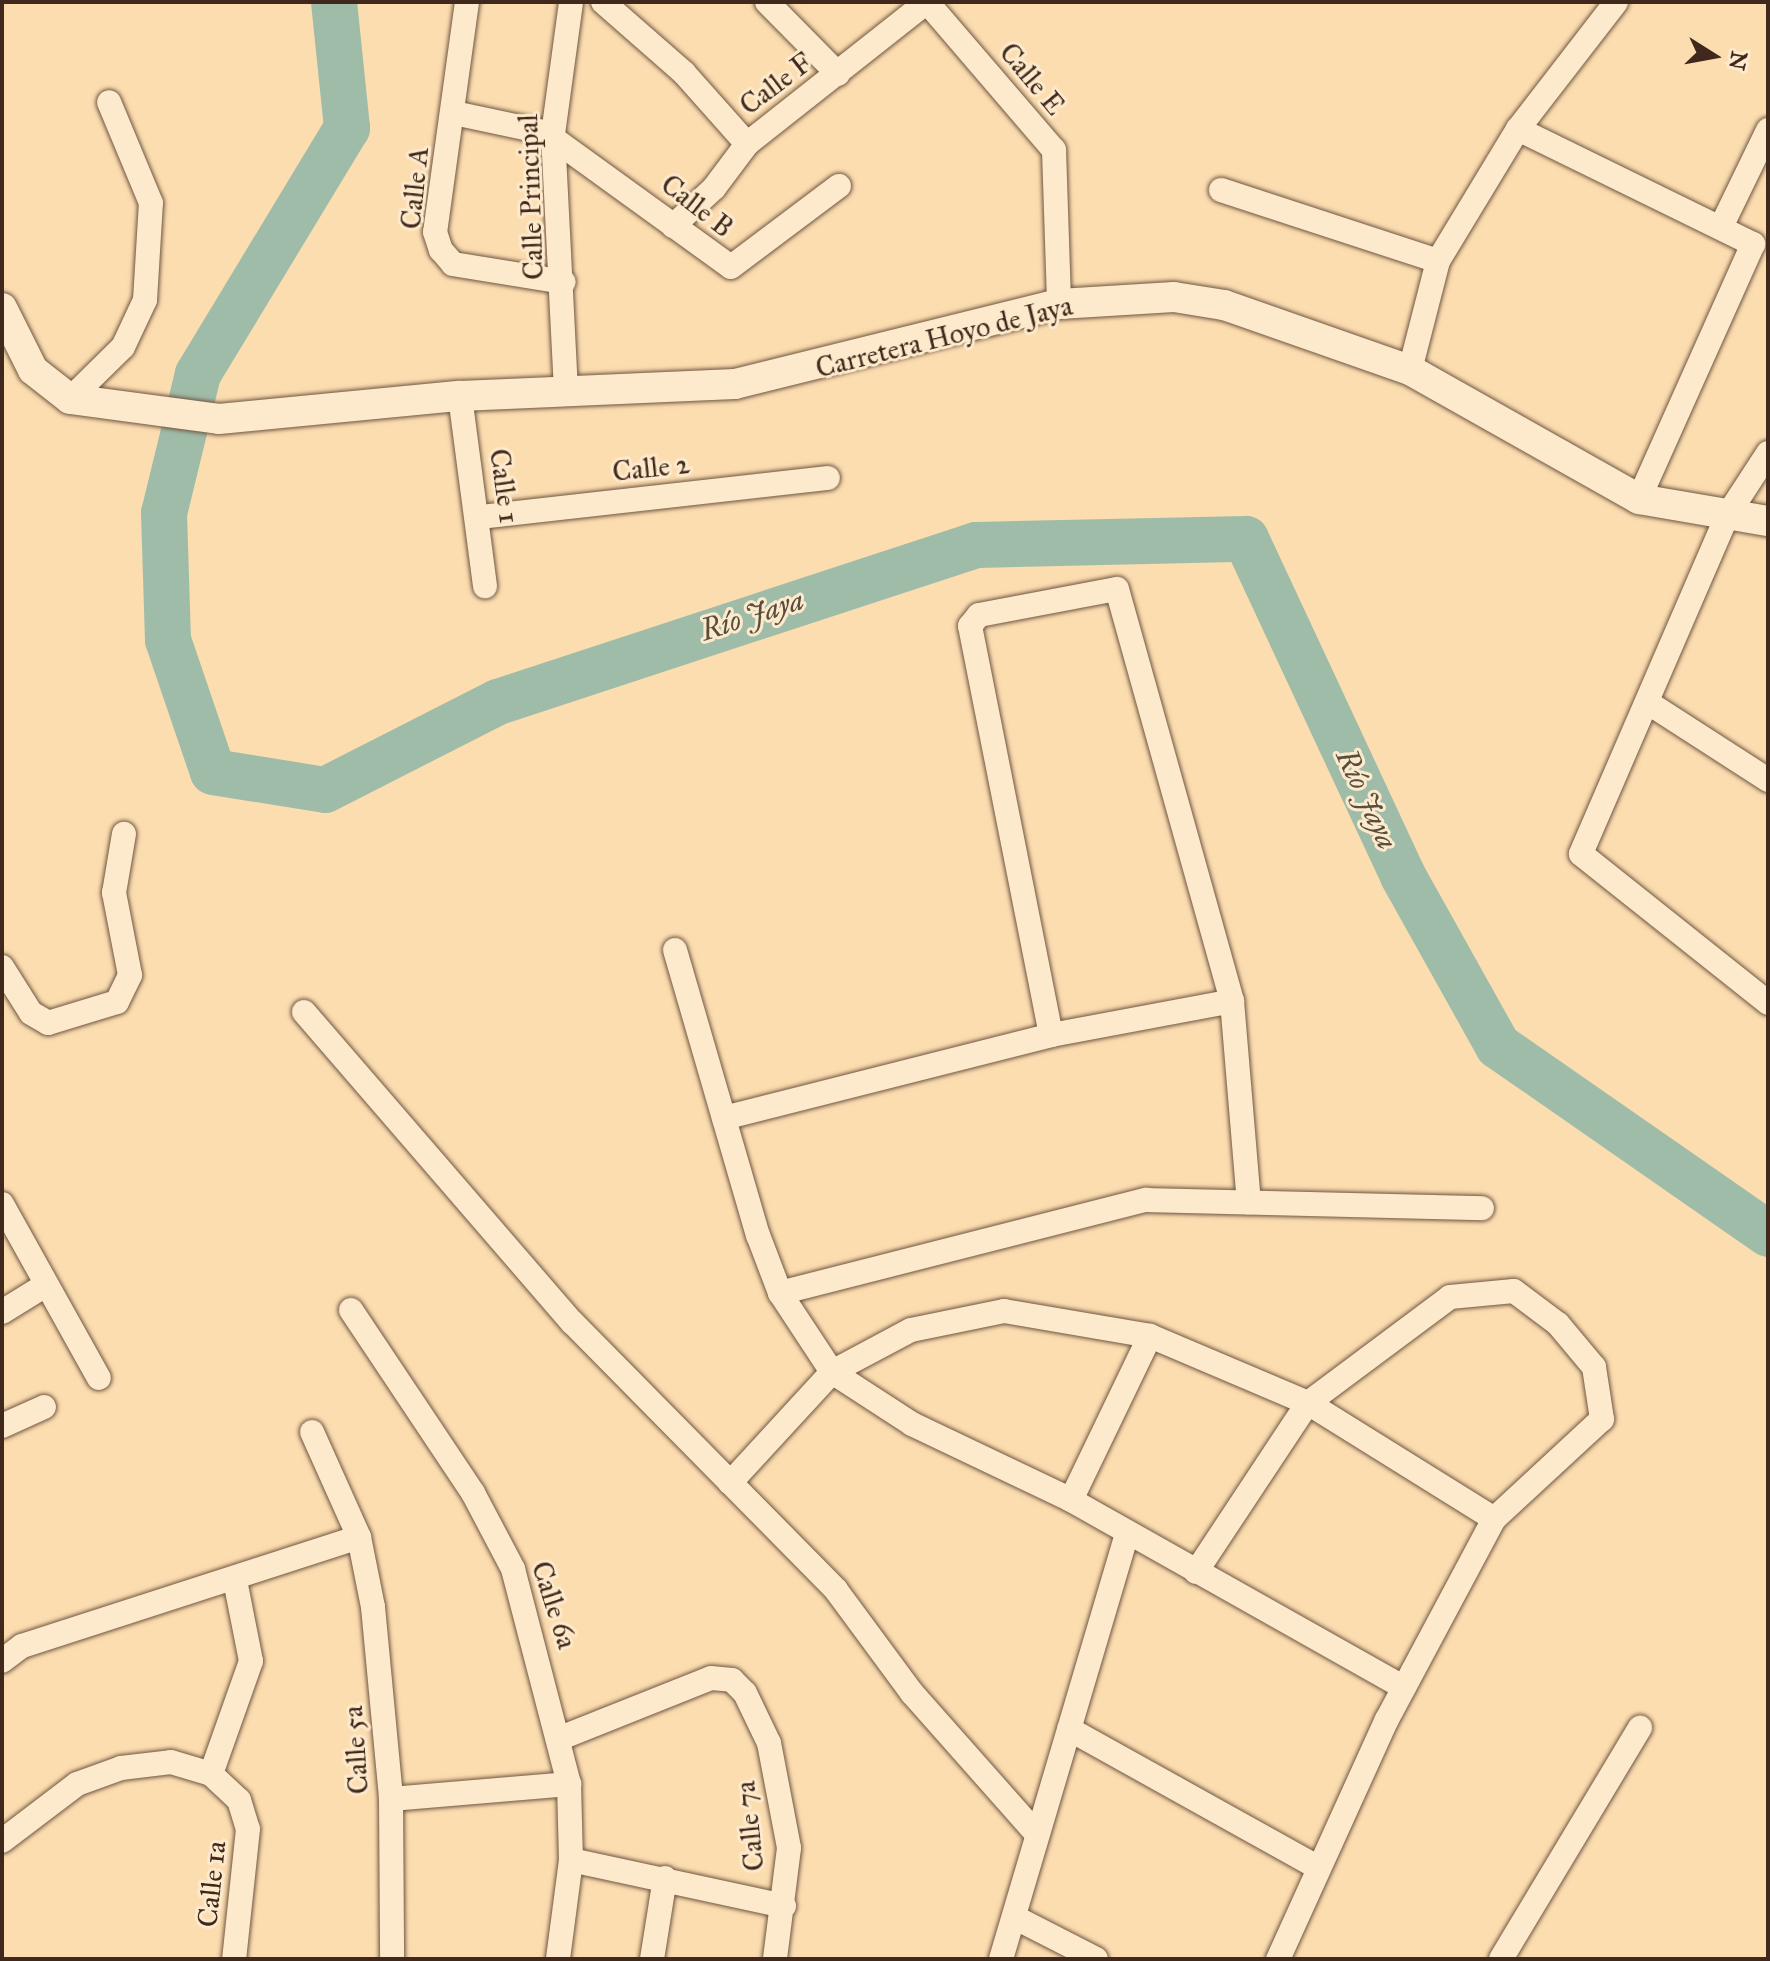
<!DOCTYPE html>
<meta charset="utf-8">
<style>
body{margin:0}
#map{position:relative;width:1770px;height:1961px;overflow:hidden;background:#fcddb0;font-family:"IM FELL Great Primer",serif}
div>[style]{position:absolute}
.river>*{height:46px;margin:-23px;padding:0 23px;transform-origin:23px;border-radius:23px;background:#9fbca9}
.roads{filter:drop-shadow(0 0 2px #6f5641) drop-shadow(0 0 2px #6f5641)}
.minor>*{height:24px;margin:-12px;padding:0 12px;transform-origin:12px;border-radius:12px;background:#fde9cc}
.tertiary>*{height:30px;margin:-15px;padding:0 15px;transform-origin:15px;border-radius:15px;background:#fde9cc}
span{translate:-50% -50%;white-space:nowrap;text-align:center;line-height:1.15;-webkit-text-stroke:6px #fde9cc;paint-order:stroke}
.street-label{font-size:28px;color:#40291c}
.water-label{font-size:30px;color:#584e3f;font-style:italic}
.frame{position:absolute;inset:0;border:4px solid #40291c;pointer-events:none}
.north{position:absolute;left:1674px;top:16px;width:80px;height:80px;-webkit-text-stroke:6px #fde9cc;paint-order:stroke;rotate:101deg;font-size:22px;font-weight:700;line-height:32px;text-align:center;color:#40291c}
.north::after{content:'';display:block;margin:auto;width:28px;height:36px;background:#40291c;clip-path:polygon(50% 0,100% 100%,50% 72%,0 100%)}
</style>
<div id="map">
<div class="river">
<div style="left:334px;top:2px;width:127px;rotate:84.1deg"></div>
<div style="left:347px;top:128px;width:288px;rotate:121.2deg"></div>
<div style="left:198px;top:374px;width:143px;rotate:103.7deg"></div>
<div style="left:164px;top:513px;width:127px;rotate:88.2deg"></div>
<div style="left:168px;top:640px;width:139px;rotate:71.2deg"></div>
<div style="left:213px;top:772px;width:113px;rotate:9.1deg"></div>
<div style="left:325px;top:790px;width:194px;rotate:-27deg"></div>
<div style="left:498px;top:702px;width:503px;rotate:-18.18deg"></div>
<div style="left:976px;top:545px;width:270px;rotate:-1.3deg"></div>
<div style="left:1246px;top:539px;width:372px;rotate:65deg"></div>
<div style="left:1403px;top:876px;width:195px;rotate:60.8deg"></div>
<div style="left:1498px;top:1046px;width:329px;rotate:34.8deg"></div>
</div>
<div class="roads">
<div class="minor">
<div style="left:467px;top:2px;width:232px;rotate:97.9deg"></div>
<div style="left:435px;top:232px;width:19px;rotate:72deg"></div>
<div style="left:441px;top:250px;width:18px;rotate:49deg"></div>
<div style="left:453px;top:264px;width:112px;rotate:9.2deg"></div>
<div style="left:603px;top:2px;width:108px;rotate:41.2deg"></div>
<div style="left:684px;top:73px;width:95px;rotate:48.4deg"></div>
<div style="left:767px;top:2px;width:101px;rotate:45.4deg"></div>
<div style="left:927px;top:2px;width:195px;rotate:49.4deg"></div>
<div style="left:1054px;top:150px;width:154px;rotate:88.1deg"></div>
<div style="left:454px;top:113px;width:101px;rotate:12deg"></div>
<div style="left:1518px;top:129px;width:262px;rotate:26.1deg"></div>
<div style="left:1753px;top:244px;width:279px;rotate:114.1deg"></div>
<div style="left:554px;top:139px;width:218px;rotate:35.9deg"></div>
<div style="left:731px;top:267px;width:135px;rotate:-36.9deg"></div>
<div style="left:1221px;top:190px;width:228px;rotate:18.1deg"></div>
<div style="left:673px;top:226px;width:56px;rotate:-42.8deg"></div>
<div style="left:714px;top:188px;width:55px;rotate:-53.1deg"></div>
<div style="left:747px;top:144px;width:229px;rotate:-38.3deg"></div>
<div style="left:1721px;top:227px;width:108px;rotate:-64.1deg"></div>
<div style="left:1410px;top:370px;width:113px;rotate:-75.6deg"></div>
<div style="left:1438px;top:261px;width:154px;rotate:-58.8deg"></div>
<div style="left:1518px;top:129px;width:160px;rotate:-52.3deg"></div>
<div style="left:566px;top:391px;width:257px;rotate:-92.9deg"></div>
<div style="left:553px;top:134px;width:133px;rotate:-82.2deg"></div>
<div style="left:460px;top:396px;width:192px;rotate:82.5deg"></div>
<div style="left:70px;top:399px;width:74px;rotate:-44.5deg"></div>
<div style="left:123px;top:347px;width:52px;rotate:-64.9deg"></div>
<div style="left:145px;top:300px;width:97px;rotate:-86.5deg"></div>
<div style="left:151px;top:203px;width:109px;rotate:-112.6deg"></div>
<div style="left:1768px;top:453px;width:75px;rotate:123.1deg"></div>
<div style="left:1727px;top:516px;width:368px;rotate:113.4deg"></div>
<div style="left:1581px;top:854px;width:239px;rotate:38.5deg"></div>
<div style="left:480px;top:517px;width:350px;rotate:-6.4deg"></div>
<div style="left:1647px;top:702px;width:144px;rotate:32.8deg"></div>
<div style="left:675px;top:950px;width:297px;rotate:73.8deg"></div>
<div style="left:758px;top:1235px;width:62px;rotate:69.2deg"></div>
<div style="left:780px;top:1293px;width:95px;rotate:56.6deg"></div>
<div style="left:832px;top:1372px;width:95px;rotate:33deg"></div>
<div style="left:912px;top:1424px;width:176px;rotate:25.5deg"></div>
<div style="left:1071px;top:1500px;width:382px;rotate:29.4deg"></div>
<div style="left:2px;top:967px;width:54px;rotate:57.8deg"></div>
<div style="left:31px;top:1013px;width:20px;rotate:30deg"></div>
<div style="left:48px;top:1023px;width:72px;rotate:-16.9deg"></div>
<div style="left:117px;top:1002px;width:30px;rotate:-64deg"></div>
<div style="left:130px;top:975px;width:84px;rotate:-101deg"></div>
<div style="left:114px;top:893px;width:60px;rotate:-80.4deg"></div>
<div style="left:304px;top:1012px;width:410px;rotate:49.2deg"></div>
<div style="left:572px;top:1322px;width:376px;rotate:45.4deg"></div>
<div style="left:836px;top:1590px;width:128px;rotate:53.6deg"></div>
<div style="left:912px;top:1693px;width:187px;rotate:48.5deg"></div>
<div style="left:1051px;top:1035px;width:417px;rotate:-101.2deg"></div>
<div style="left:970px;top:626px;width:14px;rotate:-51deg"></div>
<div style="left:979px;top:615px;width:140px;rotate:-10.7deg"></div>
<div style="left:1117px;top:589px;width:428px;rotate:74.4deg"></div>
<div style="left:1232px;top:1001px;width:202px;rotate:85.2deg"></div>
<div style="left:724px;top:1118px;width:337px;rotate:-14.2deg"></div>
<div style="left:1051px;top:1035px;width:184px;rotate:-10.6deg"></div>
<div style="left:2px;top:1204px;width:199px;rotate:60.9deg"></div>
<div style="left:780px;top:1293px;width:378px;rotate:-14.3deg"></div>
<div style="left:1146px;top:1200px;width:336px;rotate:1.4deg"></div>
<div style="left:351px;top:1310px;width:220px;rotate:56.3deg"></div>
<div style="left:473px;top:1493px;width:86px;rotate:62.2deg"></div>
<div style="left:513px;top:1569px;width:222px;rotate:75.4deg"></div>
<div style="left:569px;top:1784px;width:76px;rotate:88.5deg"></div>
<div style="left:571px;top:1860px;width:100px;rotate:97.5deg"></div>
<div style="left:2px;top:1312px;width:49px;rotate:-31.8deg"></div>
<div style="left:2px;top:1426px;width:46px;rotate:-24.3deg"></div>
<div style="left:730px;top:1483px;width:151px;rotate:-47.4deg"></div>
<div style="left:832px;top:1372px;width:89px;rotate:-28deg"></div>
<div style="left:911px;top:1330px;width:95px;rotate:-11.5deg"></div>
<div style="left:1004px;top:1311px;width:148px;rotate:9.7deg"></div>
<div style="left:1150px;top:1336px;width:172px;rotate:23deg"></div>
<div style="left:1308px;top:1403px;width:219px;rotate:31.9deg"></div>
<div style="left:1071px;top:1500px;width:182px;rotate:-64.3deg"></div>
<div style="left:359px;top:1537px;width:71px;rotate:78.7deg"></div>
<div style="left:373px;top:1607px;width:193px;rotate:84.6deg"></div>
<div style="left:391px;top:1799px;width:160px;rotate:89.6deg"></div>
<div style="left:1196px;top:1572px;width:203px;rotate:-56.5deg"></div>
<div style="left:1308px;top:1403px;width:177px;rotate:-36.7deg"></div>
<div style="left:1450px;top:1297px;width:64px;rotate:-5.4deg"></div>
<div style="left:1514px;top:1291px;width:55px;rotate:36.9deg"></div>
<div style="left:1558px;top:1324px;width:56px;rotate:50.1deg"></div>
<div style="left:1594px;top:1367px;width:53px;rotate:81.3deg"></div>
<div style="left:1602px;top:1419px;width:147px;rotate:137.2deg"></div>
<div style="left:1494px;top:1519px;width:227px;rotate:118.1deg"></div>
<div style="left:1387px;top:1719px;width:264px;rotate:114.4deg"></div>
<div style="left:2px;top:1661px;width:25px;rotate:-37deg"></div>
<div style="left:22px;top:1646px;width:354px;rotate:-17.9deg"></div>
<div style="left:359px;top:1537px;width:115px;rotate:-114.1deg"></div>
<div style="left:1069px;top:1729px;width:286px;rotate:29.1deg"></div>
<div style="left:563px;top:1737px;width:159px;rotate:-21.7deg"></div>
<div style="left:711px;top:1678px;width:21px;rotate:5deg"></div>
<div style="left:732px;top:1680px;width:18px;rotate:45deg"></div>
<div style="left:745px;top:1693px;width:55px;rotate:64.4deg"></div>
<div style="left:769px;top:1743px;width:107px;rotate:79.2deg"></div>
<div style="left:789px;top:1848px;width:112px;rotate:97.2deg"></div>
<div style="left:211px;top:1774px;width:120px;rotate:-70.5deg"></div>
<div style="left:251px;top:1661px;width:83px;rotate:-101.2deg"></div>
<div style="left:391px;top:1799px;width:179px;rotate:-4.8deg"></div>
<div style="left:2px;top:1841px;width:94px;rotate:-37.2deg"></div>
<div style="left:77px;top:1784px;width:47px;rotate:-20deg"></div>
<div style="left:121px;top:1768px;width:50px;rotate:-6.8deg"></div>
<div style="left:171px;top:1762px;width:42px;rotate:16.7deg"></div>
<div style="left:211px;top:1774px;width:38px;rotate:43deg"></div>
<div style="left:239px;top:1800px;width:30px;rotate:73deg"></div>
<div style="left:248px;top:1829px;width:131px;rotate:96.1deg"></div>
<div style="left:571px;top:1860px;width:218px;rotate:12.2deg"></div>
<div style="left:1014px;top:1917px;width:92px;rotate:27.1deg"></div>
<div style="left:652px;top:1959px;width:82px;rotate:-80.9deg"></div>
<div style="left:1001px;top:1959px;width:444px;rotate:-73.5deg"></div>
<div style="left:1501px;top:1959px;width:270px;rotate:-59deg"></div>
</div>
<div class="tertiary">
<div style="left:2px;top:308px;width:69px;rotate:63.4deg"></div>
<div style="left:33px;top:370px;width:47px;rotate:38.1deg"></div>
<div style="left:70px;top:399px;width:150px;rotate:7.6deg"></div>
<div style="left:219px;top:419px;width:242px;rotate:-5.5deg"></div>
<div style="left:460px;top:396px;width:275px;rotate:-2.5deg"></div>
<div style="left:735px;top:384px;width:334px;rotate:-13.9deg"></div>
<div style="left:1059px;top:304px;width:115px;rotate:-3.5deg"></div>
<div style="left:1174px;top:297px;width:51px;rotate:9.1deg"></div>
<div style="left:1224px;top:305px;width:197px;rotate:19.3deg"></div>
<div style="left:1410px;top:370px;width:263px;rotate:29.4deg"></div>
<div style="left:1639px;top:499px;width:131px;rotate:9.7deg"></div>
</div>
</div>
<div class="street-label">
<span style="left:1032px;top:79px;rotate:50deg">Calle E</span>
<span style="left:776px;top:84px;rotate:-37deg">Calle F</span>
<span style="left:415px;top:188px;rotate:-84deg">Calle A</span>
<span style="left:531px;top:197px;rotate:-92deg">Calle Principal</span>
<span style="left:697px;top:206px;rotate:38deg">Calle B</span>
<span style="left:944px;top:337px;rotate:-14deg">Carretera Hoyo de Jaya</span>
<span style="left:651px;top:468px;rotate:-6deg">Calle 2</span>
<span style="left:504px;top:486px;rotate:82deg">Calle 1</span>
<span style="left:554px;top:1605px;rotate:72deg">Calle 6a</span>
<span style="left:356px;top:1750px;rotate:-94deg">Calle 5a</span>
<span style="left:750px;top:1826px;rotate:-96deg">Calle 7a</span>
<span style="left:212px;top:1884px;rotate:-84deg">Calle 1a</span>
</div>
<div class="water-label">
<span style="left:752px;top:615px;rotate:-18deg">Río Jaya</span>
<span style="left:1367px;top:799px;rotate:65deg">Río Jaya</span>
</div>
<div class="frame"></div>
<div class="north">N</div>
</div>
